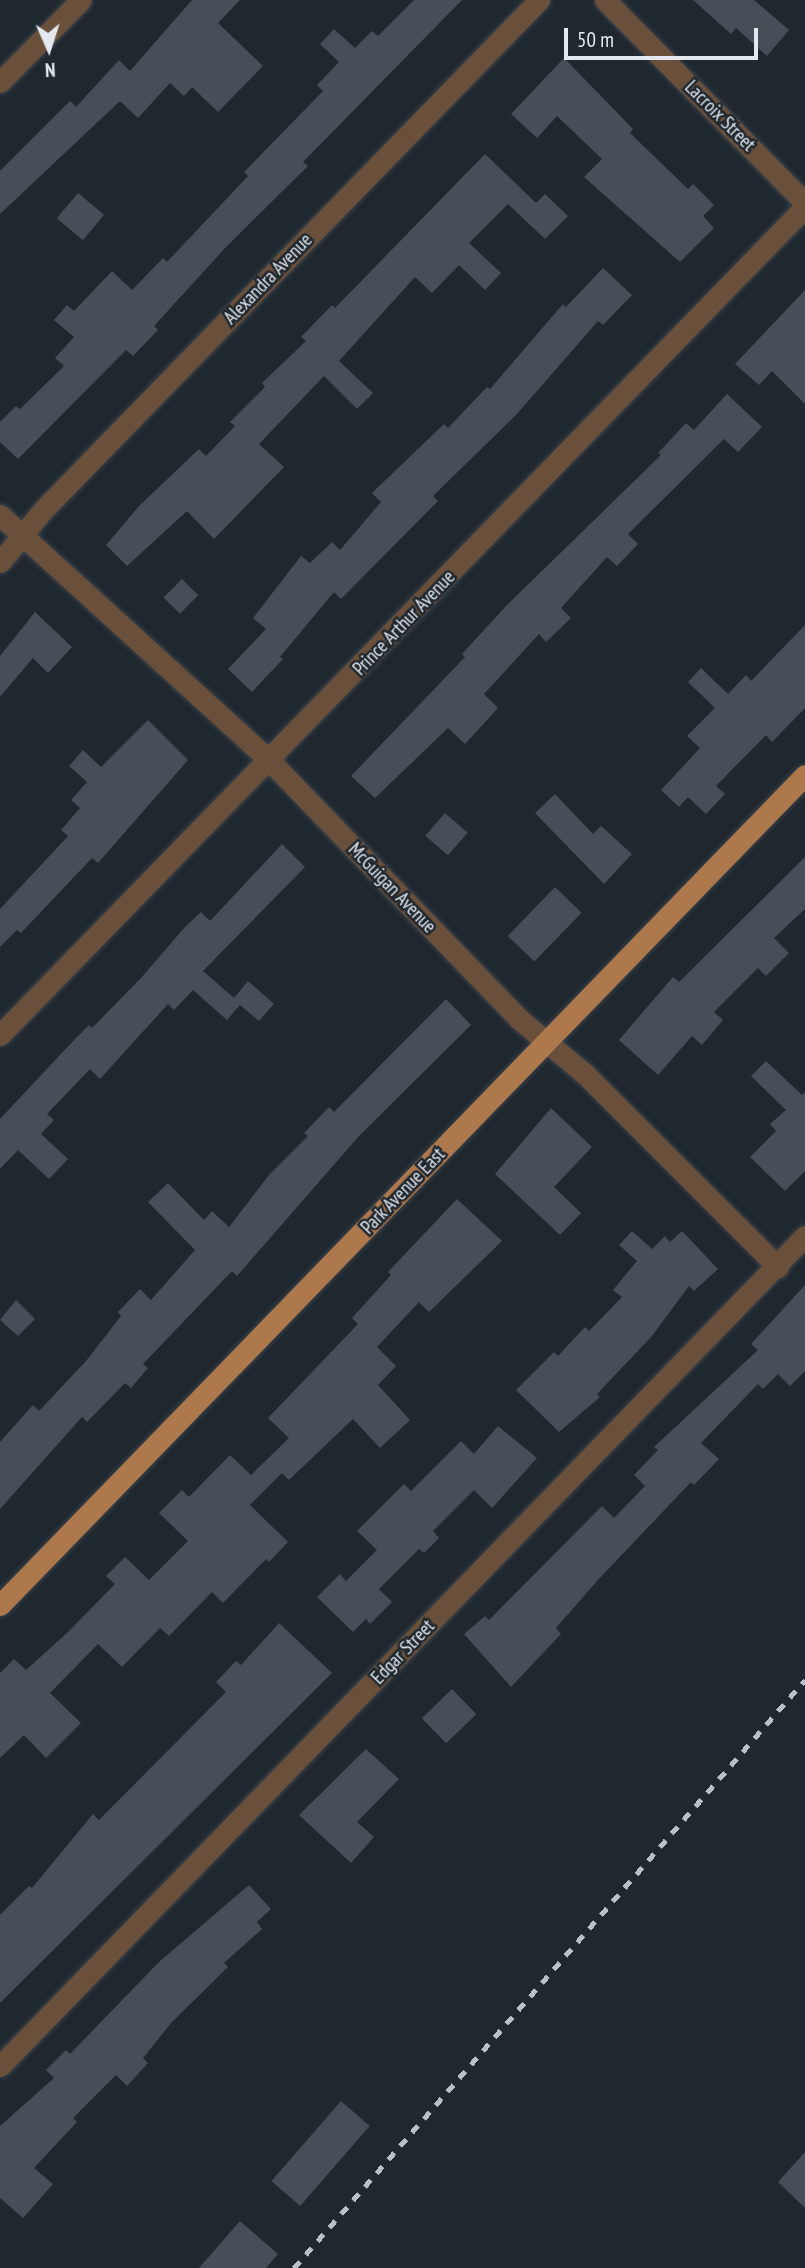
<!DOCTYPE html>
<style>
body{margin:0}
#map{position:relative;width:805px;height:2268px;overflow:hidden;background:#1f272f;font-family:"PT Sans Narrow",sans-serif}
div>[style]{position:absolute}
.building>*{inset:0;background:#464f58;transform-origin:0 0}
.roads{filter:drop-shadow(0 0 2px #3a424a) drop-shadow(0 0 2px #3a424a)}
.minor>*{height:21px;margin:-10.5px;padding:0 10.5px;transform-origin:10.5px;border-radius:10.5px;background:#6a503b}
.major>*{height:21px;margin:-10.5px;padding:0 10.5px;transform-origin:10.5px;border-radius:10.5px;background:#ad784c}
.rail>*{height:5px;margin-top:-2.5px;transform-origin:0;background:repeating-linear-gradient(90deg,#bac0c7 0 9px,transparent 0 18px)}
span{translate:-50% -50%;white-space:nowrap;text-align:center;line-height:1.15;-webkit-text-stroke:5px #1f272f;paint-order:stroke}
.street-label{font-size:19px;color:#e3e9ef}
.north{position:absolute;left:14px;top:14px;width:70px;height:70px;-webkit-text-stroke:5px #1f272f;paint-order:stroke;rotate:177deg;font-size:19px;font-weight:700;line-height:28px;text-align:center;color:#e3e9ef}
.north::after{content:'';display:block;margin:auto;width:24px;height:32px;background:#e3e9ef;clip-path:polygon(50% 0,100% 100%,50% 72%,0 100%)}
.scale{position:absolute;left:564px;top:28px;width:194px;height:32px;box-sizing:border-box;border:4px solid #e3e9ef;border-top:0;padding-left:9px;font-size:21px;line-height:24px;white-space:nowrap;color:#e3e9ef;-webkit-text-stroke:5px #1f272f;paint-order:stroke}
</style>
<div id="map">
<div class="building">
<div style="clip-path:polygon(192px 0,240px 0,218px 23px,263px 66px,218px 112px,192px 87px,184px 96px,170px 83px,138px 118px,120px 101px,0 214px,0 171px,70px 101px,76px 107px,119px 60px,130px 71px)"></div>
<div style="clip-path:polygon(414px 0,462px 0,303px 162px,308px 166px,227px 246px,154px 326px,158px 330px,133px 356px,126px 350px,18px 459px,0 442px,0 422px,16px 406px,20px 409px,64px 366px,55px 358px,74px 337px,54px 320px,67px 305px,74px 311px,112px 271px,132px 290px,163px 258px,167px 262px,248px 176px,244px 172px,323px 91px,317px 85px,339px 62px,320px 44px,334px 29px,355px 48px,372px 31px,378px 36px)"></div>
<div style="clip-path:polygon(693px 0,754px 0,789px 30px,767px 56px,736px 28px,731px 34px)"></div>
<div style="clip-path:polygon(564px 58px,633px 129px,630px 133px,688px 189px,693px 184px,714px 205px,703px 216px,714px 228px,680px 262px,584px 177px,602px 159px,557px 116px,537px 138px,511px 114px)"></div>
<div style="clip-path:polygon(485px 154px,536px 203px,545px 194px,568px 216px,545px 239px,508px 204px,469px 243px,501px 273px,485px 290px,459px 265px,432px 293px,415px 277px,339px 361px,373px 393px,357px 409px,324px 376px,259px 444px,284px 467px,214px 539px,187px 511px,127px 566px,106px 545px,139px 506px,199px 449px,206px 456px,235px 426px,230px 422px,265px 387px,262px 383px,306px 341px,301px 337px,332px 305px,335px 308px)"></div>
<div style="left:78px;top:193px;width:34px;height:33px;rotate:40deg"></div>
<div style="clip-path:polygon(603px 268px,632px 295px,603px 325px,598px 321px,516px 415px,433px 496px,438px 501px,341px 599px,334px 592px,280px 657px,283px 659px,252px 692px,228px 669px,266px 629px,253px 618px,301px 556px,310px 563px,332px 542px,340px 550px,381px 502px,372px 493px,444px 424px,448px 428px,487px 387px,490px 389px,563px 304px,566px 307px)"></div>
<div style="clip-path:polygon(805px 290px,805px 404px,772px 371px,759px 385px,735px 364px)"></div>
<div style="clip-path:polygon(727px 394px,762px 427px,738px 452px,724px 439px,628px 534px,638px 544px,617px 566px,607px 557px,561px 608px,571px 618px,546px 642px,539px 634px,484px 694px,498px 708px,465px 744px,448px 728px,375px 798px,351px 776px,465px 657px,462px 654px,507px 605px,661px 455px,658px 453px,686px 423px,694px 430px)"></div>
<div style="left:182px;top:579px;width:23px;height:26px;rotate:45deg"></div>
<div style="clip-path:polygon(35px 612px,72px 647px,48px 673px,33px 658px,0 697px,0 656px)"></div>
<div style="clip-path:polygon(805px 625px,805px 708px,772px 742px,766px 735px,716px 786px,725px 794px,706px 814px,688px 797px,679px 807px,661px 790px,700px 748px,687px 736px,715px 708px,688px 682px,701px 668px,728px 694px,746px 675px,751px 681px)"></div>
<div style="clip-path:polygon(148px 720px,188px 760px,98px 863px,92px 858px,21px 933px,17px 930px,0 947px,0 909px,68px 836px,61px 830px,80px 808px,71px 800px,87px 782px,69px 766px,83px 750px,101px 767px)"></div>
<div style="clip-path:polygon(555px 794px,593px 834px,601px 826px,632px 854px,604px 884px,535px 813px)"></div>
<div style="left:445px;top:813px;width:30px;height:30px;rotate:41deg"></div>
<div style="clip-path:polygon(282px 844px,305px 867px,203px 971px,234px 998px,248px 981px,274px 1004px,259px 1021px,240px 1005px,227px 1020px,193px 990px,174px 1010px,168px 1004px,100px 1079px,90px 1069px,47px 1114px,54px 1120px,41px 1134px,68px 1159px,49px 1179px,18px 1150px,0 1169px,0 1119px,74px 1040px,89px 1025px,92px 1028px,141px 978px,185px 927px,201px 912px,210px 921px)"></div>
<div style="clip-path:polygon(805px 857px,805px 909px,774px 938px,789px 953px,766px 976px,758px 968px,714px 1012px,723px 1020px,702px 1045px,692px 1036px,658px 1075px,619px 1040px,673px 977px,679px 982px)"></div>
<div style="left:555px;top:887px;width:37px;height:68px;rotate:44deg"></div>
<div style="clip-path:polygon(446px 999px,471px 1025px,359px 1136px,237px 1276px,232px 1271px,143px 1364px,148px 1368px,131px 1388px,125px 1383px,87px 1422px,82px 1417px,0 1509px,0 1442px,33px 1405px,39px 1411px,86px 1361px,121px 1316px,118px 1312px,140px 1289px,151px 1300px,195px 1250px,148px 1202px,168px 1183px,204px 1220px,212px 1211px,229px 1227px,269px 1175px,308px 1136px,304px 1133px,329px 1107px,334px 1112px)"></div>
<div style="clip-path:polygon(766px 1061px,802px 1095px,805px 1092px,805px 1171px,785px 1191px,750px 1157px,776px 1131px,770px 1124px,786px 1110px,751px 1076px)"></div>
<div style="clip-path:polygon(551px 1108px,592px 1147px,554px 1187px,581px 1213px,560px 1235px,495px 1174px)"></div>
<div style="clip-path:polygon(457px 1199px,502px 1241px,429px 1312px,419px 1302px,377px 1347px,396px 1366px,378px 1385px,410px 1420px,380px 1448px,353px 1419px,289px 1480px,282px 1473px,250px 1505px,288px 1542px,269px 1562px,266px 1559px,223px 1603px,212px 1592px,169px 1636px,160px 1628px,122px 1667px,98px 1644px,50px 1693px,81px 1723px,46px 1758px,24px 1735px,0 1758px,0 1673px,14px 1659px,26px 1670px,68px 1632px,115px 1584px,106px 1576px,125px 1557px,149px 1580px,188px 1541px,159px 1513px,182px 1490px,189px 1497px,230px 1455px,251px 1475px,289px 1438px,268px 1418px,358px 1324px,352px 1318px,391px 1275px,388px 1272px)"></div>
<div style="clip-path:polygon(632px 1231px,652px 1249px,665px 1236px,670px 1242px,682px 1231px,718px 1269px,694px 1291px,689px 1286px,652px 1336px,597px 1394px,600px 1397px,559px 1432px,516px 1390px,554px 1352px,558px 1356px,585px 1327px,589px 1331px,622px 1297px,613px 1290px,637px 1261px,619px 1245px)"></div>
<div style="clip-path:polygon(805px 1285px,805px 1371px,790px 1386px,778px 1374px,763px 1389px,758px 1384px,701px 1443px,719px 1459px,694px 1485px,691px 1482px,597px 1581px,556px 1628px,561px 1634px,511px 1687px,464px 1634px,485px 1616px,489px 1620px,602px 1506px,614px 1518px,645px 1486px,634px 1475px,658px 1450px,654px 1447px,758px 1350px,751px 1344px)"></div>
<div style="clip-path:polygon(16px 1300px,35px 1319px,18px 1336px,0 1320px)"></div>
<div style="clip-path:polygon(498px 1426px,537px 1458px,492px 1508px,474px 1490px,433px 1531px,439px 1538px,424px 1553px,419px 1549px,379px 1589px,392px 1602px,370px 1624px,366px 1619px,353px 1632px,317px 1597px,340px 1574px,346px 1581px,377px 1550px,357px 1531px,404px 1484px,411px 1491px,461px 1441px,474px 1454px)"></div>
<div style="clip-path:polygon(279px 1623px,332px 1673px,0 2003px,0 1915px,29px 1886px,32px 1888px,93px 1814px,99px 1820px,226px 1692px,216px 1682px,236px 1661px,241px 1665px)"></div>
<div style="left:452px;top:1689px;width:35px;height:42px;rotate:46deg"></div>
<div style="clip-path:polygon(366px 1749px,399px 1779px,357px 1822px,374px 1837px,351px 1863px,299px 1815px)"></div>
<div style="clip-path:polygon(249px 1885px,271px 1909px,257px 1922px,262px 1929px,224px 1963px,228px 1967px,172px 2022px,143px 2058px,148px 2063px,127px 2086px,116px 2075px,73px 2118px,77px 2122px,34px 2168px,53px 2184px,23px 2218px,0 2198px,0 2126px,54px 2078px,46px 2070px,66px 2050px,70px 2054px,159px 1962px)"></div>
<div style="left:341px;top:2101px;width:38px;height:106px;rotate:41deg"></div>
<div style="clip-path:polygon(805px 2152px,805px 2208px,778px 2182px)"></div>
<div style="clip-path:polygon(240px 2221px,278px 2254px,266px 2268px,199px 2268px)"></div>
</div>
<div class="roads">
<div class="minor">
<div style="left:605px;top:0;width:285px;rotate:45.4deg"></div>
<div style="left:0;top:82px;width:115px;rotate:-45.4deg"></div>
<div style="left:0;top:515px;width:365px;rotate:42.3deg"></div>
<div style="left:270px;top:761px;width:359px;rotate:46deg"></div>
<div style="left:519px;top:1019px;width:86px;rotate:39.8deg"></div>
<div style="left:585px;top:1074px;width:273px;rotate:45deg"></div>
<div style="left:0;top:562px;width:69px;rotate:-50.3deg"></div>
<div style="left:44px;top:509px;width:710px;rotate:-45.8deg"></div>
<div style="left:0;top:1035px;width:1155px;rotate:-45.81deg"></div>
<div style="left:0;top:2066px;width:1156px;rotate:-45.88deg"></div>
</div>
<div class="major">
<div style="left:0;top:1605px;width:1156px;rotate:-45.88deg"></div>
</div>
</div>
<div class="rail">
<div style="left:294px;top:2268px;width:779px;rotate:-49.01deg"></div>
</div>
<div class="street-label">
<span style="left:720px;top:116px;rotate:45deg">Lacroix Street</span>
<span style="left:268px;top:279px;rotate:-46deg">Alexandra Avenue</span>
<span style="left:404px;top:623px;rotate:-46deg">Prince Arthur Avenue</span>
<span style="left:392px;top:888px;rotate:46deg">McGuigan Avenue</span>
<span style="left:403px;top:1191px;rotate:-46deg">Park Avenue East</span>
<span style="left:403px;top:1652px;rotate:-46deg">Edgar Street</span>
</div>
<div class="north">N</div>
<div class="scale">50 m</div>
</div>
